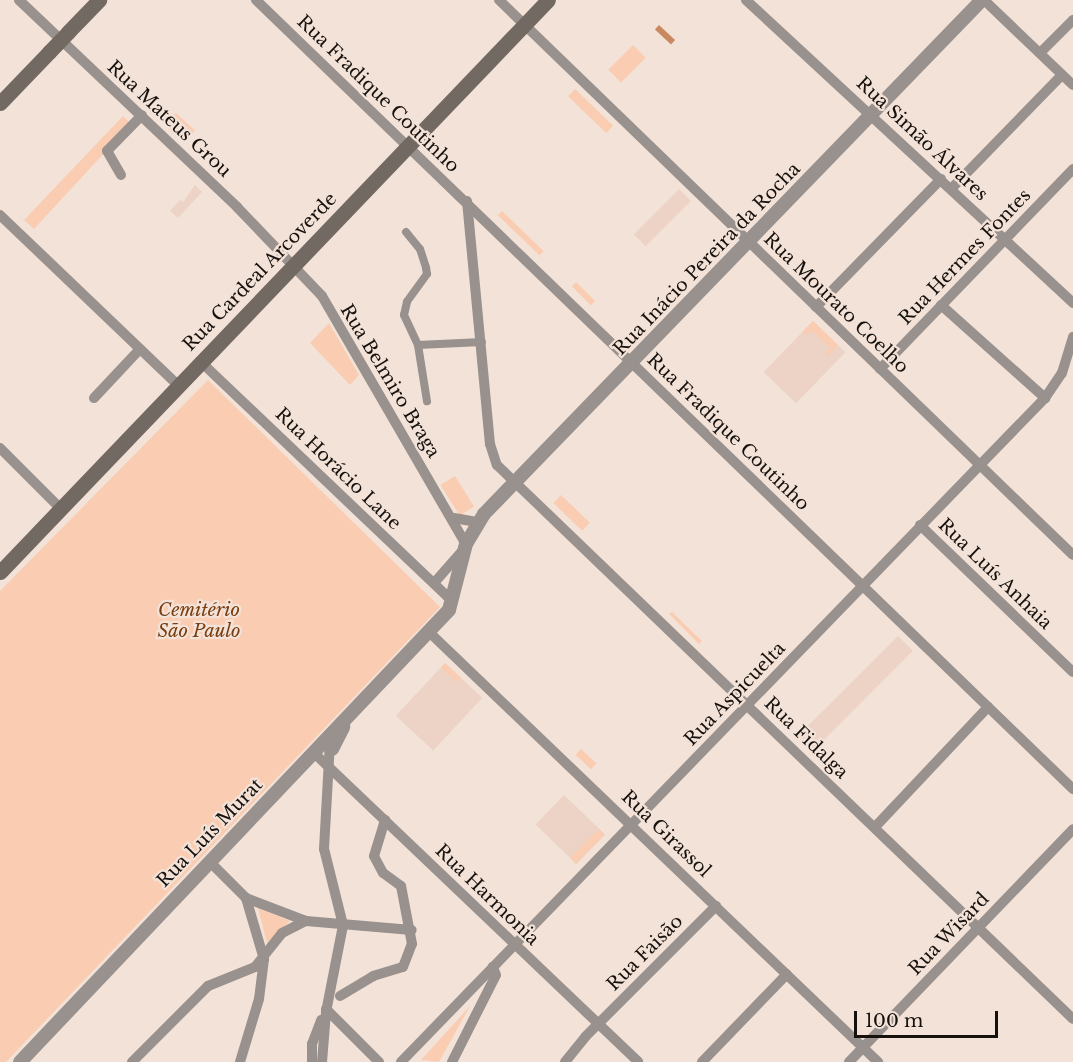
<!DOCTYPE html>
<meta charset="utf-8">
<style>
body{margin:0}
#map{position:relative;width:1073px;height:1062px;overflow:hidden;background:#f3e2d8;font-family:"Libre Baskerville",serif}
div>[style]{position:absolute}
.built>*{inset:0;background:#ecd3c5;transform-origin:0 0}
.green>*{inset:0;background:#facdb2;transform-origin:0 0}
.water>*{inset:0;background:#c88961;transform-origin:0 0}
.pedestrian>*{height:8px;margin:-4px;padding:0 4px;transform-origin:4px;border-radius:4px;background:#98918d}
.minor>*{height:10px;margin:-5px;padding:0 5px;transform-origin:5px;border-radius:5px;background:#98918d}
.tertiary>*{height:14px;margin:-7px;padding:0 7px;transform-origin:7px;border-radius:7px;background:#98918d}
.secondary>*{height:15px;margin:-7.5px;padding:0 7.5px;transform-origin:7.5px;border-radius:7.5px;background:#736963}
.secondary-bridge>*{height:15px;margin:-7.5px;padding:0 7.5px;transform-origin:7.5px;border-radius:7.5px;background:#736963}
span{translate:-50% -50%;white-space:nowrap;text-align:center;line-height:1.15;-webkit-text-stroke:4.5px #f3e2d8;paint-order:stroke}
.street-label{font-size:18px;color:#16110d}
.park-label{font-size:18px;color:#783d10;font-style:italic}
.scale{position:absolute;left:854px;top:1011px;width:144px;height:27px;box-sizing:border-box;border:3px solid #16110d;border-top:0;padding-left:8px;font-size:18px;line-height:21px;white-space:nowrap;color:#16110d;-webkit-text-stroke:4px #f3e2d8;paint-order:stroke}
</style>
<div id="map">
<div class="built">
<div style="clip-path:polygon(195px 185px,202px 192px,178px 218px,170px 211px,180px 200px,183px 202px)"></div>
<div style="left:679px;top:189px;width:17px;height:64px;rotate:45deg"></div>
<div style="left:813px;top:321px;width:45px;height:71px;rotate:44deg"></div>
<div style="left:898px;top:636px;width:21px;height:143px;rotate:45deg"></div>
<div style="left:445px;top:663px;width:51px;height:72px;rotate:43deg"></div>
<div style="left:564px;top:795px;width:57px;height:41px;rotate:44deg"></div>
</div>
<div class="green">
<div style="left:633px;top:45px;width:18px;height:35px;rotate:45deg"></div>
<div style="left:575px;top:89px;width:53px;height:10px;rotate:44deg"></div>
<div style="left:176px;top:113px;width:26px;height:16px;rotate:43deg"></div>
<div style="clip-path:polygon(123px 116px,131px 124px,34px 229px,24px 220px)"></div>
<div style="left:502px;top:211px;width:58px;height:6px;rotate:44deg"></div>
<div style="left:576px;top:282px;width:27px;height:6px;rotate:45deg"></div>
<div style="clip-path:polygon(813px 321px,838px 345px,828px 356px,825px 353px,830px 348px,811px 330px,807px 335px,803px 331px)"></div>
<div style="clip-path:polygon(329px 323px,359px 375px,350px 385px,310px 343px)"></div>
<div style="clip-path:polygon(208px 380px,440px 607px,6px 1062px,0 1062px,0 591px)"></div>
<div style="clip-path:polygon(719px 416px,734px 433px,729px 439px,713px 423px)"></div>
<div style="left:455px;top:476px;width:36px;height:17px;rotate:58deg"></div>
<div style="left:561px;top:495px;width:40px;height:11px;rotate:44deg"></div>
<div style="clip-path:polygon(672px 612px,702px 641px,699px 644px,669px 614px)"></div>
<div style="left:445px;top:663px;width:22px;height:6px;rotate:43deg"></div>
<div style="left:581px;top:749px;width:21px;height:8px;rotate:43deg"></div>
<div style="left:599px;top:829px;width:8px;height:41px;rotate:45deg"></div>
<div style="clip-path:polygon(258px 908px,290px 921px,267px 943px)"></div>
<div style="clip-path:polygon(470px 1006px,439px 1062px,421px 1060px)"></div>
</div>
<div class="water">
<div style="left:659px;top:25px;width:22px;height:6px;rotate:43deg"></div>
</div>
<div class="pedestrian">
<div style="left:406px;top:232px;width:22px;rotate:51deg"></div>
<div style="left:420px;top:249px;width:20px;rotate:72deg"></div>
<div style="left:426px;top:268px;width:6px;rotate:81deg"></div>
<div style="left:427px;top:274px;width:34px;rotate:126deg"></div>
<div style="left:407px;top:302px;width:13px;rotate:103deg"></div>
<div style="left:404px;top:315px;width:33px;rotate:65deg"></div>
<div style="left:418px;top:345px;width:64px;rotate:-2.7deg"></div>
<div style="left:418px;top:345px;width:57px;rotate:80.9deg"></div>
</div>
<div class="minor">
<div style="left:19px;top:0;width:301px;rotate:43.5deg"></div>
<div style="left:237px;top:207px;width:123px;rotate:46.3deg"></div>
<div style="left:322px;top:296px;width:287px;rotate:59.9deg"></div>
<div style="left:256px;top:0;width:1136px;rotate:44deg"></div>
<div style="left:499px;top:0;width:798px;rotate:44.04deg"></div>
<div style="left:746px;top:0;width:446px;rotate:42.8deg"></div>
<div style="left:984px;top:0;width:123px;rotate:43.7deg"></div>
<div style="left:1040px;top:53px;width:47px;rotate:-45deg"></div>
<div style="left:121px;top:175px;width:28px;rotate:-120deg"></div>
<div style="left:107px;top:151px;width:50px;rotate:-45.8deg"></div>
<div style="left:951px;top:189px;width:159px;rotate:-45.8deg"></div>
<div style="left:467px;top:201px;width:244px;rotate:84.6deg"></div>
<div style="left:490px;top:444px;width:22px;rotate:72deg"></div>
<div style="left:497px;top:465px;width:799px;rotate:43.88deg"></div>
<div style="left:0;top:215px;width:245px;rotate:43.7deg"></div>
<div style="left:941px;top:305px;width:140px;rotate:41.8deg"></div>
<div style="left:816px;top:307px;width:179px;rotate:-45.7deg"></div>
<div style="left:200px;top:361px;width:348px;rotate:43.6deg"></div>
<div style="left:880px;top:369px;width:278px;rotate:-46deg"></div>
<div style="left:94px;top:398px;width:67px;rotate:-46.8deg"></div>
<div style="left:0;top:448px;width:88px;rotate:45deg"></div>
<div style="left:454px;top:518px;width:23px;rotate:10deg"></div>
<div style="left:920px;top:525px;width:212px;rotate:43.9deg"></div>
<div style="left:434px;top:583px;width:45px;rotate:-48.6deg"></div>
<div style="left:429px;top:632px;width:622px;rotate:43.76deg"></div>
<div style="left:313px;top:752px;width:449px;rotate:43.6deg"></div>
<div style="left:875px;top:827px;width:165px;rotate:-46.7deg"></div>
<div style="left:209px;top:861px;width:52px;rotate:45deg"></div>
<div style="left:246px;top:898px;width:64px;rotate:73.6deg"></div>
<div style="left:264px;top:959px;width:40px;rotate:97.1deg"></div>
<div style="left:259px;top:999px;width:66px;rotate:106.8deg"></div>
<div style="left:246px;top:898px;width:64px;rotate:21deg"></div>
<div style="left:306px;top:921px;width:106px;rotate:4.9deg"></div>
<div style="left:340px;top:996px;width:39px;rotate:-31deg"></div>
<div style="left:373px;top:976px;width:31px;rotate:-17deg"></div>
<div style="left:403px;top:967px;width:25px;rotate:-69deg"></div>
<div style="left:412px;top:944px;width:59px;rotate:-100.7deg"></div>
<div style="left:401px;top:886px;width:22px;rotate:-144deg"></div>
<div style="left:383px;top:873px;width:19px;rotate:-118deg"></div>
<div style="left:374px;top:856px;width:38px;rotate:-73deg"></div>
<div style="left:326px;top:1009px;width:75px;rotate:45deg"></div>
<div style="left:132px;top:1062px;width:107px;rotate:-45deg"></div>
<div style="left:208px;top:986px;width:51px;rotate:-22deg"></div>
<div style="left:255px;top:967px;width:43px;rotate:-51.5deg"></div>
<div style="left:282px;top:933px;width:27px;rotate:-27deg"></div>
<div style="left:312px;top:1062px;width:18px;rotate:-90deg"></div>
<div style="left:312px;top:1044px;width:26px;rotate:-69deg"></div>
<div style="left:322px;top:1062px;width:50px;rotate:-85.4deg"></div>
<div style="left:326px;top:1012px;width:89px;rotate:-78.9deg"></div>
<div style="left:343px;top:925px;width:78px;rotate:-104deg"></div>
<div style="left:324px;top:849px;width:106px;rotate:-86.8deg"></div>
<div style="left:401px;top:1062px;width:925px;rotate:-45.88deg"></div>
<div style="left:1045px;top:398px;width:30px;rotate:-56deg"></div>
<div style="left:1062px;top:373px;width:38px;rotate:-73deg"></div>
<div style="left:452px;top:1062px;width:97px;rotate:-63.2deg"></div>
<div style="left:496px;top:975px;width:9px;rotate:-111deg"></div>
<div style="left:565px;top:1062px;width:33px;rotate:-51deg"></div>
<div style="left:586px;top:1036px;width:184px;rotate:-45deg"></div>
<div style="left:702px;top:1062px;width:122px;rotate:-46deg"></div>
<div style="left:849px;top:1062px;width:323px;rotate:-46.1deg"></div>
</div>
<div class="tertiary">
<div style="left:332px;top:749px;width:25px;rotate:-63deg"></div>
<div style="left:20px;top:1062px;width:623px;rotate:-46.5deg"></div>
<div style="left:449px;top:610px;width:68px;rotate:-75.6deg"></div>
<div style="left:466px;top:544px;width:35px;rotate:-59deg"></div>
<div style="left:484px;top:514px;width:716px;rotate:-45.91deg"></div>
</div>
<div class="secondary">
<div style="left:68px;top:32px;width:45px;rotate:-45.9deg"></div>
<div style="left:0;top:103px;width:71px;rotate:-46.1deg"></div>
<div style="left:0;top:572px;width:792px;rotate:-46.23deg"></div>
</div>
<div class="secondary-bridge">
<div style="left:49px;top:52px;width:28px;rotate:-46deg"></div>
</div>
<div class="street-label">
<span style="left:378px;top:94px;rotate:44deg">Rua Fradique Coutinho</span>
<span style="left:169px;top:119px;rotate:43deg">Rua Mateus Grou</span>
<span style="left:922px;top:139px;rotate:43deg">Rua Simão Álvares</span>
<span style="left:965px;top:257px;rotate:-46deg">Rua Hermes Fontes</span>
<span style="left:707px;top:259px;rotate:-46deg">Rua Inácio Pereira da Rocha</span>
<span style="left:260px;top:272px;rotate:-46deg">Rua Cardeal Arcoverde</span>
<span style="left:836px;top:303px;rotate:44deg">Rua Mourato Coelho</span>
<span style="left:390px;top:381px;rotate:59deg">Rua Belmiro Braga</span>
<span style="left:728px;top:432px;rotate:44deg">Rua Fradique Coutinho</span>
<span style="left:338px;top:469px;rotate:44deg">Rua Horácio Lane</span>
<span style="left:995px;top:574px;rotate:44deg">Rua Luís Anhaia</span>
<span style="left:735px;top:694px;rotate:-46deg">Rua Aspicuelta</span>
<span style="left:806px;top:738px;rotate:44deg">Rua Fidalga</span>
<span style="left:210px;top:833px;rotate:-46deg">Rua Luís Murat</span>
<span style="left:666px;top:834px;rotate:44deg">Rua Girassol</span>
<span style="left:487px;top:895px;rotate:44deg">Rua Harmonia</span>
<span style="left:949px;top:934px;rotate:-46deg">Rua Wisard</span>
<span style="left:645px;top:953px;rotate:-45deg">Rua Faisão</span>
</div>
<div class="park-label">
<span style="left:199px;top:621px">Cemitério<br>São Paulo</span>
</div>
<div class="scale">100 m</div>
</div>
